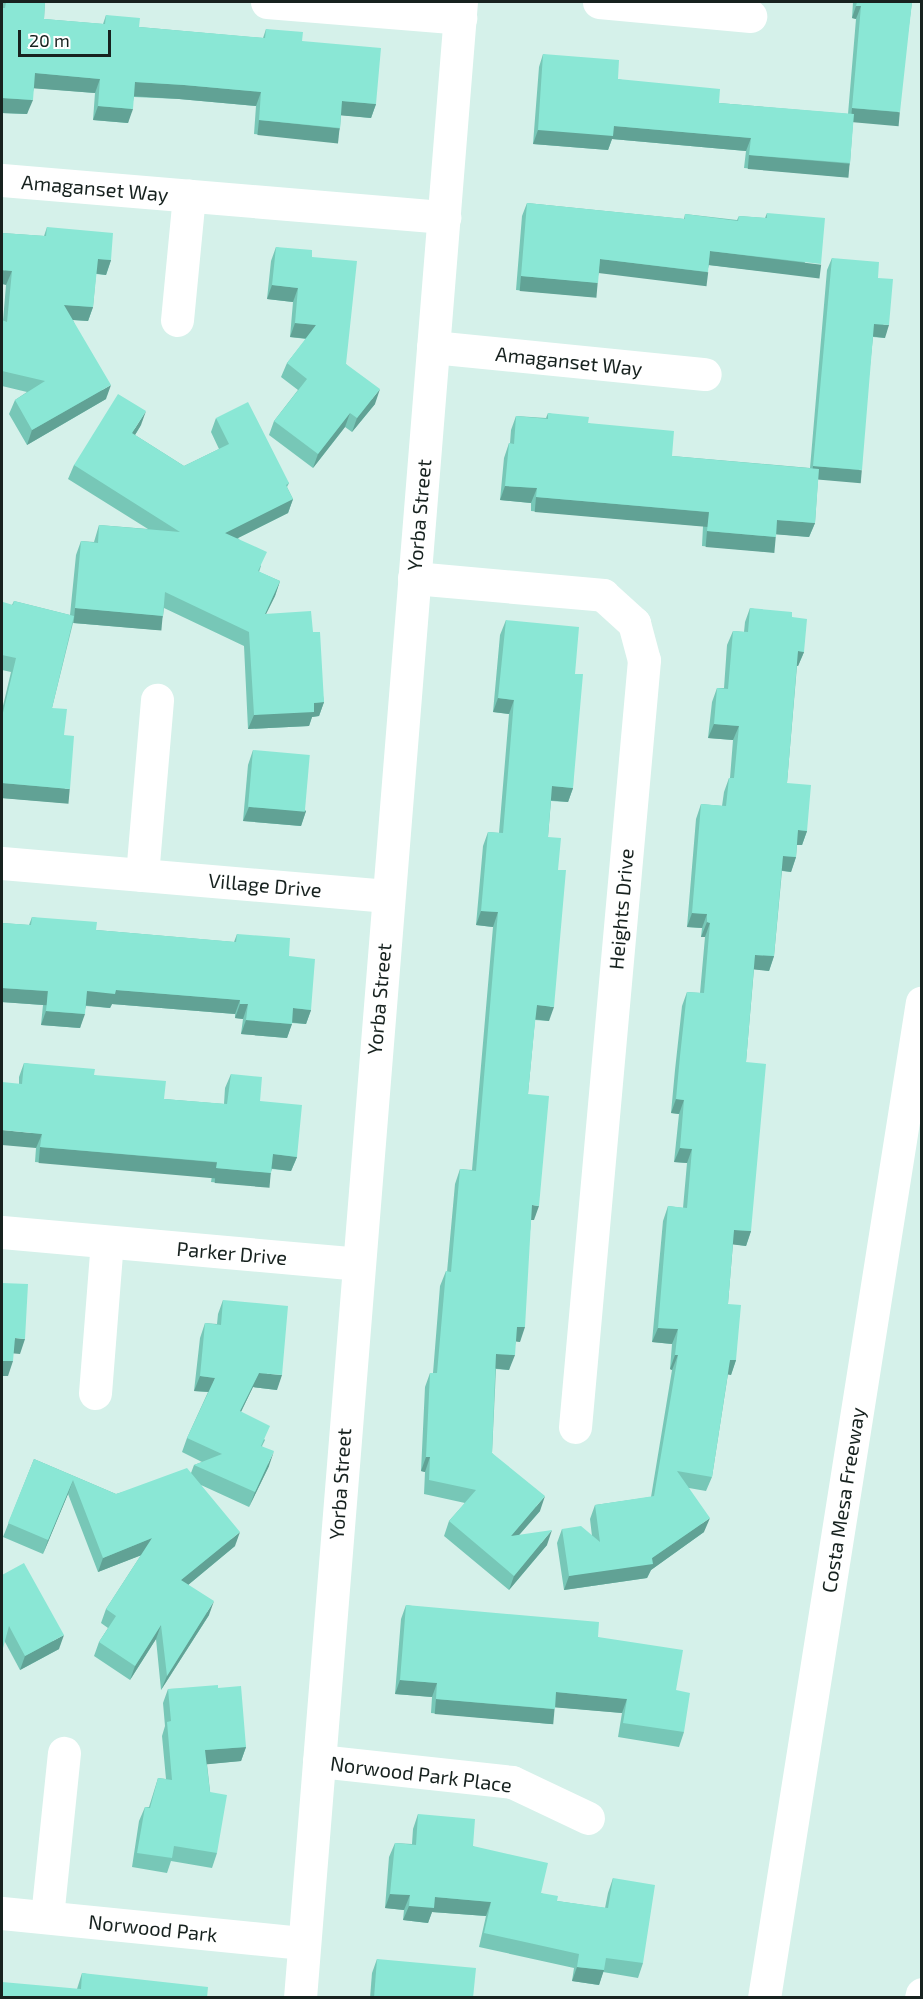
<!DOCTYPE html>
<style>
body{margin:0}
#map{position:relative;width:923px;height:1999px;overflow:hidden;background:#d5f1ea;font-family:"Exo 2",sans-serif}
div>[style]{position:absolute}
.minor>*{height:33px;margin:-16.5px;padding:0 16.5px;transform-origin:16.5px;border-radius:16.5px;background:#fff}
.major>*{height:33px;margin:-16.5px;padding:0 16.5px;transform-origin:16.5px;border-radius:16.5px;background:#fff}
.highway>*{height:33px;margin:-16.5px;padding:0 16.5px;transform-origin:16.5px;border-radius:16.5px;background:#fff}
.wall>*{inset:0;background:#77c7b7}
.shaded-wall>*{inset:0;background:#61a295;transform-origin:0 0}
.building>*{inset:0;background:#8ae7d5;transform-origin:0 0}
span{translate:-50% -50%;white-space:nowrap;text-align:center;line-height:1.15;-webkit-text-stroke:5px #fff;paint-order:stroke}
.street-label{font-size:20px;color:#17221f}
.frame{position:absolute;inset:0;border:3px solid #17221f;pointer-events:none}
.scale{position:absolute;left:18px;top:30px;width:93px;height:27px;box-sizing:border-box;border:3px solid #17221f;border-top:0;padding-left:8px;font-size:18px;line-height:21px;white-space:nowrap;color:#17221f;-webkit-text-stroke:4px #fff;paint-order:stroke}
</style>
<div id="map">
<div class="minor">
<div style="left:267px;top:2px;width:194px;rotate:4.7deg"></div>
<div style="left:599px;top:2px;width:152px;rotate:5.3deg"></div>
<div style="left:2px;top:180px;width:444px;rotate:4.8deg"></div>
<div style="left:177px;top:320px;width:125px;rotate:-84.5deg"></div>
<div style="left:433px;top:347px;width:273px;rotate:5.7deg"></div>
<div style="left:414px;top:578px;width:190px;rotate:5.1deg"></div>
<div style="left:603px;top:595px;width:42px;rotate:42.1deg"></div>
<div style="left:634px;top:623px;width:38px;rotate:75deg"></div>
<div style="left:644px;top:660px;width:770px;rotate:95.14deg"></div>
<div style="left:2px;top:863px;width:387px;rotate:4.9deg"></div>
<div style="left:142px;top:875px;width:176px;rotate:-85.1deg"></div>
<div style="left:2px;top:1232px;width:357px;rotate:5.1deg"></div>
<div style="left:95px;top:1393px;width:151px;rotate:-85.5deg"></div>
<div style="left:319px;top:1761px;width:194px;rotate:6.2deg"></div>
<div style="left:512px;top:1782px;width:84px;rotate:25.3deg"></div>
<div style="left:2px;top:1913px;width:303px;rotate:5.7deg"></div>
<div style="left:47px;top:1917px;width:165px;rotate:-84.1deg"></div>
</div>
<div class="major">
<div style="left:300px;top:1998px;width:2002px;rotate:-85.39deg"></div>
</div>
<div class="highway">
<div style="left:764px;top:1998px;width:1008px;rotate:-80.99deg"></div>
<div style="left:921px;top:1998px;width:4px;rotate:-76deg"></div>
</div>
<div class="wall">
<div style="clip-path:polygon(2px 2px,45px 2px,44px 19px,103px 24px,106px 15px,139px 27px,263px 38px,266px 29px,302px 41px,376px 104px,371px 118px,341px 115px,340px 128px,335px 142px,254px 134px,256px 106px,179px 99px,134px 97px,128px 123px,93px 120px,95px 93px,34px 88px,27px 114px,2px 113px)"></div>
<div style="clip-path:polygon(853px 2px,912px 2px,896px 125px,853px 121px,850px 163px,845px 177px,744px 168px,746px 151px,612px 139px,608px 150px,533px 144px,539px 67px,543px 54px,618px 79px,719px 103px,848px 114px,856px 19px,852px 18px)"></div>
<div style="clip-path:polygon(527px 203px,684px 219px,685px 214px,737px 220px,739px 216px,765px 218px,767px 213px,816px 277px,709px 265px,703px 285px,599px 272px,593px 297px,516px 290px,522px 216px)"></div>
<div style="clip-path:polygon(47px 227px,111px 260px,106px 275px,96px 274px,93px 307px,88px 321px,73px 320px,106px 399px,27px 445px,9px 414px,15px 400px,27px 392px,2px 386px,2px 320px,3px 321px,6px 285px,2px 233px,44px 236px)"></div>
<div style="clip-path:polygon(276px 247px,312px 257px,346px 364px,375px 404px,352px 432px,345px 427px,313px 468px,269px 435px,274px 421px,298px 390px,281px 377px,287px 363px,306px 339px,290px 337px,293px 302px,267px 299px,271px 261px)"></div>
<div style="clip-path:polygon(832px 258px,878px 278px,885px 338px,873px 337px,858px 482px,818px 479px,815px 523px,809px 537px,776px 534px,771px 552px,702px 546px,703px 526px,531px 511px,531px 503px,500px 500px,504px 458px,509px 443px,510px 443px,511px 430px,516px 416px,546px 418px,548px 413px,588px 423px,672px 456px,810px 468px,827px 270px)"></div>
<div style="clip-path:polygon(216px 418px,289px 483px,287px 487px,293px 499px,288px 513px,238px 538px,261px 566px,259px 572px,280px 581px,275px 596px,266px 614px,313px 632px,324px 702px,319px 716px,312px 717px,309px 726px,248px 729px,244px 646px,164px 608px,163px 616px,158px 630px,73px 623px,52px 708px,64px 735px,65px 803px,2px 798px,2px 710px,11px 672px,2px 670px,2px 605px,12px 605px,14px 601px,70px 615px,76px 555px,81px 541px,94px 542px,99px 525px,148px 529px,68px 479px,74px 465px,141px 425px,135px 435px,184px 466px,219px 449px,211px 432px)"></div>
<div style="clip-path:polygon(750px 608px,792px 617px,804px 652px,798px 666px,797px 666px,787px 783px,807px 831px,802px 845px,797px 845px,796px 857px,791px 872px,782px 871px,774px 956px,769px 971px,754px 969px,746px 1062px,751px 1231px,746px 1246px,733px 1244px,728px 1304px,736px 1360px,731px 1375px,728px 1374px,712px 1477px,706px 1491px,689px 1488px,704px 1532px,651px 1570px,647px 1578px,564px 1590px,557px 1543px,562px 1529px,592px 1536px,590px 1519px,595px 1505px,651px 1497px,672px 1370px,670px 1369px,672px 1344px,652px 1342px,663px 1221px,668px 1206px,683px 1208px,687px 1163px,674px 1162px,679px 1114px,671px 1113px,675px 1070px,682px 1006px,687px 992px,700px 993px,705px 937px,701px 937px,702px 928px,687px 927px,696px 819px,701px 804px,722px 806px,724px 792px,729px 778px,730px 778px,733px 740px,708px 738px,712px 702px,717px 688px,724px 688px,727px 645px,733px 631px,744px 632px,745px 622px)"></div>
<div style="clip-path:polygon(506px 620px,575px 674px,573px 788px,568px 802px,551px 801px,548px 837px,558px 870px,549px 1021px,535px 1020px,528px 1094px,534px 1220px,531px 1220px,520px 1342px,516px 1341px,509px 1370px,496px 1369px,492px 1453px,540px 1511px,519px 1535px,547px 1545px,509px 1590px,444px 1536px,449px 1521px,465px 1503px,424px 1494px,425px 1472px,421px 1471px,425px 1387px,430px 1373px,433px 1373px,440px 1286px,446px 1271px,447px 1272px,455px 1184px,460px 1169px,472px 1170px,493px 927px,476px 925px,483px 846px,488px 832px,499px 833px,509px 714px,493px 712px,500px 635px)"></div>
<div style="clip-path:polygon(253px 750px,306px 811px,301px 826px,243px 821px,248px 765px)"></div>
<div style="clip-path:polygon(32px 917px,96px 930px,234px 942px,237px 934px,289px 956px,311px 1010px,306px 1024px,292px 1023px,287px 1038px,241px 1034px,243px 1019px,235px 1018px,235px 1014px,112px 1004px,110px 1008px,86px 1006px,80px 1028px,41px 1025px,43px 1005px,2px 1002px,2px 923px,29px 925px)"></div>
<div style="clip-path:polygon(24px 1063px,94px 1075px,164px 1099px,224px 1104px,225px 1088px,231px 1074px,260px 1101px,297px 1157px,291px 1171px,272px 1169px,266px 1187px,211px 1182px,212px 1176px,35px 1162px,36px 1148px,19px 1084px,19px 1077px)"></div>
<div style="clip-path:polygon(223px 1300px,277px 1390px,253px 1387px,241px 1412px,265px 1440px,262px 1446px,269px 1466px,249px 1507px,201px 1485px,235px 1546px,188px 1585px,209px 1615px,161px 1690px,156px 1639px,130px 1680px,94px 1656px,99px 1642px,108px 1628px,101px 1623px,106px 1609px,141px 1555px,98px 1572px,68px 1494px,43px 1554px,3px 1537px,34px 1459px,116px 1494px,191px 1473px,194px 1465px,202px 1462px,182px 1452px,187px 1438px,208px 1392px,194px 1391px,200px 1338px,205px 1323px,217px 1324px,218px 1314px)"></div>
<div style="clip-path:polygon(2px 1575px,59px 1649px,20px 1670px,5px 1642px)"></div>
<div style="clip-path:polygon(406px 1605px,598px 1637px,676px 1690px,684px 1732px,679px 1747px,618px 1737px,622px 1713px,555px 1707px,550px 1724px,431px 1713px,432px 1697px,395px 1694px,401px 1619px)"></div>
<div style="clip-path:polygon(218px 1688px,246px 1747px,241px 1761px,207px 1764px,217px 1853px,212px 1868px,171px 1861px,167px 1873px,132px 1867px,139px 1821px,145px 1807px,149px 1807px,158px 1778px,166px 1779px,162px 1736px,165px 1726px,163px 1703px,168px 1689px)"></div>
<div style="clip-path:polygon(418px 1814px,473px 1846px,541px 1893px,557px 1901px,605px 1908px,608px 1893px,613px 1878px,643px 1963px,638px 1978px,603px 1972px,599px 1985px,572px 1981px,574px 1968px,479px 1947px,486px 1916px,432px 1912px,428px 1923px,403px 1920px,404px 1910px,385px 1908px,389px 1857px,395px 1843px,412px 1844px,413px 1829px)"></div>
<div style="clip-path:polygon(377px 1959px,473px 1998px,370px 1998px,372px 1973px)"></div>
<div style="clip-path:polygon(82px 1973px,207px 1998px,77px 1989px)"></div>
</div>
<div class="shaded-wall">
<div style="clip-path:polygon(856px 6px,861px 6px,856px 19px,852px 18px)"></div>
<div style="clip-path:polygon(35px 73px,100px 79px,95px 93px,30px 88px)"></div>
<div style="clip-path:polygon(135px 82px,184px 85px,261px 92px,256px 106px,179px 99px,130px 96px)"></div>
<div style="clip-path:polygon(2px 98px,33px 100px,27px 114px,2px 113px)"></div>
<div style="clip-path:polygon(342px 101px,376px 104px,371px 118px,337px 115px)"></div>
<div style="clip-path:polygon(98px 106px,133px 109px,128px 123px,93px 120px)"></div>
<div style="left:852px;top:108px;width:48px;height:14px;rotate:5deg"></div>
<div style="left:259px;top:120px;width:81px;height:15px;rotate:6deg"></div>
<div style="clip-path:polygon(614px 126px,751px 138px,746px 151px,612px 139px,608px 150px,533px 144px,538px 130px)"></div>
<div style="left:749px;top:155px;width:101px;height:14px;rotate:5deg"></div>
<div style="left:710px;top:251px;width:112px;height:14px;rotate:7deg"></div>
<div style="clip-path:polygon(98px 259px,111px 260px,106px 275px,92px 273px)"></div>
<div style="left:600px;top:259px;width:109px;height:14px;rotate:7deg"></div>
<div style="clip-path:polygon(2px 270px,12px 271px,6px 285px,2px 284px)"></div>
<div style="left:521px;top:276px;width:77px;height:15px;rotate:5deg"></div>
<div style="clip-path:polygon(272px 285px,298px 288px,293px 302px,267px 299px)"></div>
<div style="clip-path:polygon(64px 305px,93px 307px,88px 321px,59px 319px)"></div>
<div style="clip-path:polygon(295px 323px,316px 325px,311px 339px,290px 337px)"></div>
<div style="clip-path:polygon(874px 324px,889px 325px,885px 338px,869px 336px)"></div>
<div style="clip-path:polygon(111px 385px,106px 399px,27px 445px,32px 430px)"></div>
<div style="clip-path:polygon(380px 389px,375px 404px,352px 432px,357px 418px)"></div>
<div style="clip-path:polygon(146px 411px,141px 425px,127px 448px,132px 433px)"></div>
<div style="clip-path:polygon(350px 413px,345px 427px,313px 468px,318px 454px)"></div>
<div style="left:813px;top:466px;width:49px;height:13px;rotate:5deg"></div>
<div style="clip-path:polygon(505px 486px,537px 488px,531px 503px,500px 500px)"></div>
<div style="left:536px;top:497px;width:174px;height:15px;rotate:5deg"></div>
<div style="clip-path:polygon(293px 499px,288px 513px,220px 547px,225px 533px)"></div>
<div style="clip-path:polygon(777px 520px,815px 523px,809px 537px,772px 534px)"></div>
<div style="left:707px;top:531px;width:69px;height:16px;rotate:5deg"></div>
<div style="clip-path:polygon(280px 581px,275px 596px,259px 628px,265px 614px)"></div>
<div style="left:75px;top:608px;width:88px;height:15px;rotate:5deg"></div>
<div style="clip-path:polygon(798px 651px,804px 652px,798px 666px,793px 665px)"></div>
<div style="clip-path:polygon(498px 698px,514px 700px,509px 714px,493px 712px)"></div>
<div style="clip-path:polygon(324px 702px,319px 716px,312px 717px,309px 726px,248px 729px,254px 715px,314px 703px)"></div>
<div style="clip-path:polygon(714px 724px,739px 726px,733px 740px,708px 738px)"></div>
<div style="left:2px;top:783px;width:68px;height:15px;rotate:5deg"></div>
<div style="clip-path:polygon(552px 786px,573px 788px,568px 802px,547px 800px)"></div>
<div style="clip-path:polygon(249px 807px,306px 811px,301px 826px,243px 821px)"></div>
<div style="clip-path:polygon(798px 830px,807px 831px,802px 845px,793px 845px)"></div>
<div style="clip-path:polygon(783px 856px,796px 857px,791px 872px,778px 870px)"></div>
<div style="clip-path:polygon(481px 911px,498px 912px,493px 927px,476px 925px)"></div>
<div style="clip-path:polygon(692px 913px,707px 914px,702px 928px,687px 927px)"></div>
<div style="clip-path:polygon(707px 922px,710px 923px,705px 937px,701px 937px)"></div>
<div style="clip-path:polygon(755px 955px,774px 956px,769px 971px,750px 969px)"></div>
<div style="left:2px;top:988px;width:46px;height:14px;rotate:4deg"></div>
<div style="clip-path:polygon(116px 990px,240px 1000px,235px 1014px,112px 1004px,110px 1008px,82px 1005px,87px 991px)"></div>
<div style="clip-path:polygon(240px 1004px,248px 1004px,243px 1019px,235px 1018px)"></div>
<div style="clip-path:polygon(537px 1005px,554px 1007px,549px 1021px,532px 1019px)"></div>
<div style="clip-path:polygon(293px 1008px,311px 1010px,306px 1024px,288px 1022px)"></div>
<div style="clip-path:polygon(46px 1011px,85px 1014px,80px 1028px,41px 1025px)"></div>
<div style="clip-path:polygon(246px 1020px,292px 1024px,287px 1038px,241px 1034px)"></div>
<div style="clip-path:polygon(676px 1099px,684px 1100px,679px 1114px,671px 1113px)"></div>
<div style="clip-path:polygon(2px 1130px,42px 1134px,36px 1148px,2px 1145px)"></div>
<div style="left:40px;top:1147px;width:178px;height:16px;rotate:5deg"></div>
<div style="clip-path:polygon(680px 1148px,692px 1149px,687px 1163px,674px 1162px)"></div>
<div style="clip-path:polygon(273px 1154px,297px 1157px,291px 1171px,268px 1168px)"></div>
<div style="left:216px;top:1168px;width:55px;height:15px;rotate:5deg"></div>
<div style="clip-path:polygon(532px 1205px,539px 1206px,534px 1220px,526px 1220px)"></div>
<div style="clip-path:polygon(734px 1230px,751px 1231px,746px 1246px,729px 1244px)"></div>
<div style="clip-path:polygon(517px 1327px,525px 1327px,520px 1342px,512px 1341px)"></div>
<div style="clip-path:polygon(658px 1328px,678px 1329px,672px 1344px,652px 1342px)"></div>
<div style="clip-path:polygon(15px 1338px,25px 1339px,20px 1354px,9px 1353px)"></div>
<div style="clip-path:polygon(496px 1354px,515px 1355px,509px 1370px,491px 1368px)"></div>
<div style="clip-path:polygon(675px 1355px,678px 1355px,672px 1370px,670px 1369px)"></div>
<div style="clip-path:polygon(730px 1360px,736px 1360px,731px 1375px,725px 1374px)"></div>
<div style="clip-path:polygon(2px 1361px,13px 1361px,8px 1376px,2px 1376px)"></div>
<div style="clip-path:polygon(259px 1373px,282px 1375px,277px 1390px,253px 1387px,234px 1426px,240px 1411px)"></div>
<div style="clip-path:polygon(200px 1376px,215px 1378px,210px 1392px,194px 1391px)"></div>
<div style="clip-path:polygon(274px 1451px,269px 1466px,249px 1507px,255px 1492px)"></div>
<div style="clip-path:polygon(426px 1457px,430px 1457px,425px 1472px,421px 1471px)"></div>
<div style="clip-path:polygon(73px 1480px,68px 1494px,43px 1554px,48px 1540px)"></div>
<div style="clip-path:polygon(545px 1496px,540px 1511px,506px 1550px,511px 1536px)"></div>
<div style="clip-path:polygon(710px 1518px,704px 1532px,651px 1570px,647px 1578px,564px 1590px,569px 1576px,652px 1558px)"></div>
<div style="clip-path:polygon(552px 1530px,547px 1545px,509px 1590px,514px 1576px)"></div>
<div style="clip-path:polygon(240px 1532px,235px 1546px,176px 1595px,181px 1580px)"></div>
<div style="clip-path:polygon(152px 1538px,147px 1553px,98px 1572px,103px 1558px)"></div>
<div style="clip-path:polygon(214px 1601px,209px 1615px,161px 1690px,167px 1676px)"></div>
<div style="clip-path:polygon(161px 1625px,156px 1639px,130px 1680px,135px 1666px)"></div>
<div style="clip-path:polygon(64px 1635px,59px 1649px,20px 1670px,25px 1656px)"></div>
<div style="clip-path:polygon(400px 1680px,437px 1683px,432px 1697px,395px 1694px)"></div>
<div style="clip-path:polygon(556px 1692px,627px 1699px,622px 1713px,551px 1707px)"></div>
<div style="left:436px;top:1699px;width:119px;height:15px;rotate:5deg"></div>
<div style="clip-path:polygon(246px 1747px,241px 1761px,200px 1765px,205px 1750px)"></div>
<div style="clip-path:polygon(390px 1894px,410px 1895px,404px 1910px,385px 1908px)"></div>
<div style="clip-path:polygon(435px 1897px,491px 1902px,486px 1916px,432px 1912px,428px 1923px,403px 1920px,409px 1906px)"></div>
<div style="clip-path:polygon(577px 1967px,604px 1970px,599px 1985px,572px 1981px)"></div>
</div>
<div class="building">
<div style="clip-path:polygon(6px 2px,45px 2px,44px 19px,105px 24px,106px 15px,140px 18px,139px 27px,265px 38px,266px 29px,303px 32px,302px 41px,381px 48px,376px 104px,342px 101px,340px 128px,259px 120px,261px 92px,184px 85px,135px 82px,133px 109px,98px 106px,100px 79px,35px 73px,33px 100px,2px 98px,2px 8px,5px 8px)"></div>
<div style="clip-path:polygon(857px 2px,912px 2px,900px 112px,852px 108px,861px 6px,856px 6px)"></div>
<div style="clip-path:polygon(543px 54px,619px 60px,618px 79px,720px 89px,719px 103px,854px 114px,850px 163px,749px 155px,751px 138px,614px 126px,613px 136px,538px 130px)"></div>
<div style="clip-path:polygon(527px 203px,685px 219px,685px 214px,738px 221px,739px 216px,767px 218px,767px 213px,825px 218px,821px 264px,710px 251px,708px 272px,600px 259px,598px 283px,521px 276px)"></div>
<div style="clip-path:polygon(47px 227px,113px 233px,111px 260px,98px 259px,93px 307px,64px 305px,111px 385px,32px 430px,15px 400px,45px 381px,2px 371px,2px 320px,7px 322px,12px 271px,2px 270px,2px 233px,46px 236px)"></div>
<div style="clip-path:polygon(276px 247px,312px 250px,312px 257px,357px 261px,346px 364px,380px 389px,357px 418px,350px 413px,318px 454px,274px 421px,307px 379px,287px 363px,316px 325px,295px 323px,298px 288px,272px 285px)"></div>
<div style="clip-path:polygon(832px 258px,879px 262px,878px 278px,893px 279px,889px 325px,874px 324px,862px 470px,813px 466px)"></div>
<div style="clip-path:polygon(118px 394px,146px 411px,132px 433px,184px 466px,229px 444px,216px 418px,248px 402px,289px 483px,286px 485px,293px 499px,225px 533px,267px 552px,258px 571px,280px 581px,265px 614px,311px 611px,313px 632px,320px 632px,324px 702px,314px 703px,314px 712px,254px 715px,249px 632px,165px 592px,163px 616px,75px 608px,81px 541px,98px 543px,99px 525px,180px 532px,74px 465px)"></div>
<div style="clip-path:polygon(548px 413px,589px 417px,588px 423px,674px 431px,672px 456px,819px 469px,815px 523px,777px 520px,776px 537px,707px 531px,709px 512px,536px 497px,537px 488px,505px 486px,509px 443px,514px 444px,516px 416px,548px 419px)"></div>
<div style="clip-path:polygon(14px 601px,74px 616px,52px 708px,67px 709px,64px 735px,74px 736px,70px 789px,2px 783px,2px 717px,16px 658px,2px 655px,2px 607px,3px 602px,13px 605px)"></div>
<div style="clip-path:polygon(750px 608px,792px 612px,792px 617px,807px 619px,804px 652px,798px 651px,787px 783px,811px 785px,807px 831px,798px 830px,796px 857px,783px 856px,774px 956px,755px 955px,746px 1062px,766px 1064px,751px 1231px,734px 1230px,728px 1304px,741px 1305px,736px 1360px,730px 1360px,712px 1477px,677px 1471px,710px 1518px,652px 1558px,653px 1564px,569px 1576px,562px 1529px,581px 1526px,600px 1542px,595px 1505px,654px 1496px,678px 1355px,675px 1355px,678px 1329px,658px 1328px,668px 1206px,687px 1208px,692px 1149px,680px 1148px,684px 1100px,676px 1099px,680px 1056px,687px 992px,704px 993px,710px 923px,707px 922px,707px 914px,692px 913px,701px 804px,726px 806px,729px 778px,734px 778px,739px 726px,714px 724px,717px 688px,728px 689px,733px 631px,748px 632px)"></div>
<div style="clip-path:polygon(506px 620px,579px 627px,575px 674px,583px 674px,573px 788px,552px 786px,548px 837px,561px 838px,558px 870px,566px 870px,554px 1007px,537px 1005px,534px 1032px,528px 1094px,549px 1096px,539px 1206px,532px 1205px,525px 1327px,517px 1327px,515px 1355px,496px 1354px,492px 1453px,545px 1496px,511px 1536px,552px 1530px,514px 1576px,449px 1521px,476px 1490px,429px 1480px,430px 1457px,426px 1457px,430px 1373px,437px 1373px,446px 1271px,451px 1272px,460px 1169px,476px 1171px,498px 912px,481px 911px,488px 832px,503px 833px,514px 700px,498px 698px)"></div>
<div style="left:253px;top:750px;width:57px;height:57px;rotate:5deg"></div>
<div style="clip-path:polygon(32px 917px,97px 922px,96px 930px,236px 942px,237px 934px,290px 938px,289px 956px,315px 959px,311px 1010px,293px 1008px,292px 1024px,246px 1020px,248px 1004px,240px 1004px,240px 1000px,116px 990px,115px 994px,87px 991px,85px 1014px,46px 1011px,48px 991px,2px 988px,2px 923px,31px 925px)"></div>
<div style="clip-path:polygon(24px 1063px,95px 1069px,94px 1075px,166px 1081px,164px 1099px,227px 1104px,231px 1074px,262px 1077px,260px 1101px,302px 1105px,297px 1157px,273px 1154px,271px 1173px,216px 1168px,217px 1162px,40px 1147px,42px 1134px,2px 1130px,2px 1082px,22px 1084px)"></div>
<div style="clip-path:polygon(2px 1283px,28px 1284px,25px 1339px,15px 1338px,13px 1361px,2px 1361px)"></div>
<div style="clip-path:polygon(223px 1300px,288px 1306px,282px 1375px,259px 1373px,240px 1411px,270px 1426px,261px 1446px,274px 1451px,255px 1492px,194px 1465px,222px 1454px,187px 1438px,215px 1378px,200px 1376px,205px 1323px,221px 1325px)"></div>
<div style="clip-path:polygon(34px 1459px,116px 1494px,187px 1468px,240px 1532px,181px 1580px,214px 1601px,167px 1676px,161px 1625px,135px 1666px,99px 1642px,116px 1616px,106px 1609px,152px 1538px,103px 1558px,73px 1480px,48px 1540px,8px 1523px)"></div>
<div style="clip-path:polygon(24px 1563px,64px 1635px,25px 1656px,9px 1626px,2px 1652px,2px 1575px)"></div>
<div style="clip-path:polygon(406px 1605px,599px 1622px,598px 1637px,683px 1650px,676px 1690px,690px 1693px,684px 1732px,623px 1723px,627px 1699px,556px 1692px,555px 1709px,436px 1699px,437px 1683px,400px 1680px)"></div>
<div style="clip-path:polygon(218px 1685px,218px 1688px,241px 1686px,246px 1747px,205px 1750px,210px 1792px,227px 1795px,217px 1853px,174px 1846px,172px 1858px,137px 1853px,145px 1807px,150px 1808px,158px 1778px,172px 1780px,167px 1722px,171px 1721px,168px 1689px)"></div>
<div style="clip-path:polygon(418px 1814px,475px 1819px,473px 1846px,548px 1863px,541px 1893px,558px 1896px,557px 1901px,608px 1908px,613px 1878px,655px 1885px,643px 1963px,606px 1958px,604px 1970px,577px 1967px,579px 1954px,484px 1933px,491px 1902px,435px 1897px,434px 1908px,409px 1906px,410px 1895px,390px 1894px,395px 1843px,416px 1845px)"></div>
<div style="clip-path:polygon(377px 1959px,476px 1968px,473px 1998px,374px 1998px)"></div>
<div style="clip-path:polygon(82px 1973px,208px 1987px,207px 1998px,2px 1998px,2px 1982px,81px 1989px)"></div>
</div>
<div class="street-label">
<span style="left:95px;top:188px;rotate:5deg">Amaganset Way</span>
<span style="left:569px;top:361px;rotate:6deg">Amaganset Way</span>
<span style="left:419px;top:515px;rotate:-85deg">Yorba Street</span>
<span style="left:265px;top:885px;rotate:5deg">Village Drive</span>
<span style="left:621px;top:909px;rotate:-85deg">Heights Drive</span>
<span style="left:379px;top:999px;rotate:-85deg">Yorba Street</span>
<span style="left:232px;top:1253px;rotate:5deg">Parker Drive</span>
<span style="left:340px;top:1484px;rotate:-86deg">Yorba Street</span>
<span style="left:843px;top:1500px;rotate:-81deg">Costa Mesa Freeway</span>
<span style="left:421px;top:1774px;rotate:7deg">Norwood Park Place</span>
<span style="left:153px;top:1928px;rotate:6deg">Norwood Park</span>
</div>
<div class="frame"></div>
<div class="scale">20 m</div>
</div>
